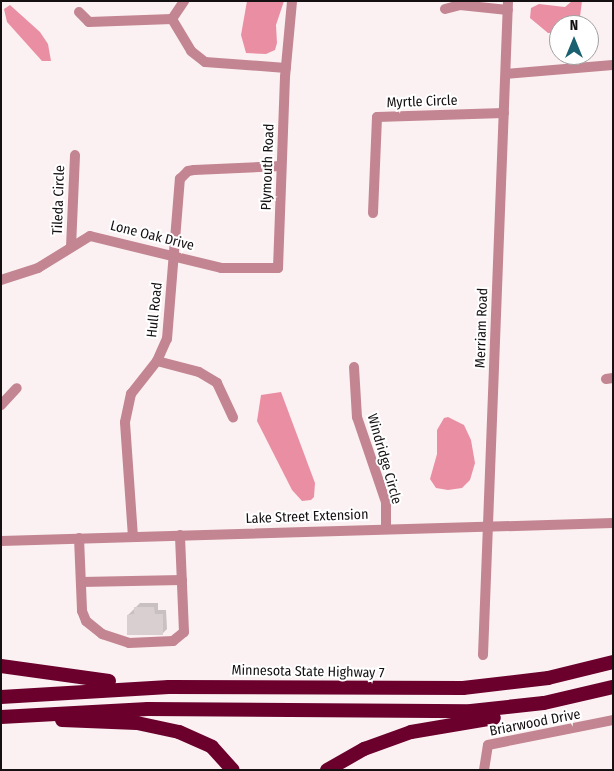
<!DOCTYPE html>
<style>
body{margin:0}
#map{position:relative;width:614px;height:771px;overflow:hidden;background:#fbf1f2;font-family:"Fira Sans Condensed",sans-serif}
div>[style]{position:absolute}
.water>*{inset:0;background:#ea8fa3}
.shadow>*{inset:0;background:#0003}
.building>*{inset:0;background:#d9cfd1}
.minor>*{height:10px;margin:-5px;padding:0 5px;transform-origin:5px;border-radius:5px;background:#c38592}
.highway>*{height:14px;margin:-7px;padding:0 7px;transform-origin:7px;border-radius:7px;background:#6b002d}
span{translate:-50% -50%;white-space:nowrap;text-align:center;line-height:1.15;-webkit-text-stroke:4px #fff;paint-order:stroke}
.street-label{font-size:14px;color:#151112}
.frame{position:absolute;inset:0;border:2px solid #151112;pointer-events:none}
.north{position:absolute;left:549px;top:15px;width:50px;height:50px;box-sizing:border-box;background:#fff;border:1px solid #a1a0a0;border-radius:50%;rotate:0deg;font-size:14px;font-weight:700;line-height:20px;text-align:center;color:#151112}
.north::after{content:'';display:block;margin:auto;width:18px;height:22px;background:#196170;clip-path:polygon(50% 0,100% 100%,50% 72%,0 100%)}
</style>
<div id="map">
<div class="water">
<div style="clip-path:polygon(247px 1px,284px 1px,276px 25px,277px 43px,275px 50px,266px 54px,246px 53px,241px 35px)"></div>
<div style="clip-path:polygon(572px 1px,582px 1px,579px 25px,559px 25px,559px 33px,548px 33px,530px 18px,531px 8px,539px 4px,565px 7px)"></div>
<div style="clip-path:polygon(10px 5px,40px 32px,48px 44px,51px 61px,42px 61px,7px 22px,4px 9px)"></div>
<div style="clip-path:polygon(281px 392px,315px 483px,314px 497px,311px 500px,302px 501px,292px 490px,257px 421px,261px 395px)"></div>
<div style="clip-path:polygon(448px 417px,464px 425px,471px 440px,475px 463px,470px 480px,462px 488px,448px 490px,436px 488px,430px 479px,437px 454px,437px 430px,444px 418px)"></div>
</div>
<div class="shadow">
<div style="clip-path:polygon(140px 603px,158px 603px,158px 610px,166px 610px,167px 629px,163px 633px,128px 615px)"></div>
</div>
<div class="building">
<div style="clip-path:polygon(134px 607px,154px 607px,155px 614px,163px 614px,163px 635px,127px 635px,127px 615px,134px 614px)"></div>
</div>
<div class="minor">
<div style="left:445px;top:9px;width:16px;rotate:-15deg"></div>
<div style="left:460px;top:5px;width:48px;rotate:5.9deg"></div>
<div style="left:79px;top:12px;width:14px;rotate:45deg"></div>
<div style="left:89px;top:22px;width:83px;rotate:-2.1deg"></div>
<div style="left:172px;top:19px;width:22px;rotate:-56deg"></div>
<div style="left:172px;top:19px;width:37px;rotate:59deg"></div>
<div style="left:191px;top:51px;width:18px;rotate:38deg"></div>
<div style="left:205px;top:62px;width:81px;rotate:4.2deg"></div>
<div style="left:506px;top:74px;width:107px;rotate:-4.8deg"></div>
<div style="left:373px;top:213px;width:96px;rotate:-87.6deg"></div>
<div style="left:377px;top:117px;width:127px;rotate:-1.8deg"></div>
<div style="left:71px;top:247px;width:92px;rotate:-87.5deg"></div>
<div style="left:1px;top:280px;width:39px;rotate:-18deg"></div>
<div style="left:38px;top:268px;width:61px;rotate:-31.6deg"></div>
<div style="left:90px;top:236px;width:135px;rotate:13.7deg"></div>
<div style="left:221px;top:268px;width:57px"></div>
<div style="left:278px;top:268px;width:191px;rotate:-87.9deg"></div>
<div style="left:285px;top:77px;width:76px;rotate:-84.7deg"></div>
<div style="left:157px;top:361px;width:43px;rotate:14.7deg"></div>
<div style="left:199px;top:372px;width:21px;rotate:31deg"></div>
<div style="left:217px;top:383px;width:38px;rotate:65deg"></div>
<div style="left:354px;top:367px;width:50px;rotate:86.6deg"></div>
<div style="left:357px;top:417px;width:90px;rotate:71.2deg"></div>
<div style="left:386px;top:502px;width:27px;rotate:90deg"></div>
<div style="left:606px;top:379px;width:7px;rotate:-8deg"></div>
<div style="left:1px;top:405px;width:23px;rotate:-47deg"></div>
<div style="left:133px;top:537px;width:115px;rotate:-94deg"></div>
<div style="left:125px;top:422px;width:29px;rotate:-78deg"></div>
<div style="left:131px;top:394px;width:42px;rotate:-51.8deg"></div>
<div style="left:157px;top:361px;width:24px;rotate:-66deg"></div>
<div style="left:167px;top:339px;width:161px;rotate:-85.4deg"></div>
<div style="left:180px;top:179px;width:11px;rotate:-45deg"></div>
<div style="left:188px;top:171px;width:6px;rotate:-9deg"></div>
<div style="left:194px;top:170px;width:87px;rotate:-2.6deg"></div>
<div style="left:79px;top:538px;width:73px;rotate:87.6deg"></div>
<div style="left:82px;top:611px;width:11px;rotate:68deg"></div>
<div style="left:86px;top:621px;width:21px;rotate:39deg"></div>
<div style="left:102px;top:634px;width:28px;rotate:18deg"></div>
<div style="left:129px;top:643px;width:44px;rotate:-2.6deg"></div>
<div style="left:173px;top:641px;width:14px;rotate:-39deg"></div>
<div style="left:184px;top:632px;width:97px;rotate:-92.4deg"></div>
<div style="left:1px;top:541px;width:612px;rotate:-1.68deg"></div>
<div style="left:81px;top:582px;width:101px;rotate:-1.1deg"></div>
<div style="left:483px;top:655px;width:654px;rotate:-87.81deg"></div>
<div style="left:484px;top:770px;width:25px;rotate:-81deg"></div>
<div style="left:488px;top:745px;width:127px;rotate:-11.3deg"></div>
</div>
<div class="highway">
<div style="left:1px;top:666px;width:109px;rotate:7.9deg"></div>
<div style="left:1px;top:697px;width:168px;rotate:-3.4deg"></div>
<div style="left:169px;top:687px;width:294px;rotate:0.2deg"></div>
<div style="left:463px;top:688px;width:86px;rotate:-6.7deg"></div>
<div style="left:548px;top:678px;width:67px;rotate:-13.8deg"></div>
<div style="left:1px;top:717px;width:147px;rotate:-3.1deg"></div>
<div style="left:148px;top:709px;width:323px;rotate:0.4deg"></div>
<div style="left:471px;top:711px;width:73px;rotate:-6.3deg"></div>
<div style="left:544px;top:703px;width:71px;rotate:-13.1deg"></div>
<div style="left:62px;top:720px;width:75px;rotate:2.3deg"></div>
<div style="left:137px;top:723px;width:43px;rotate:12.1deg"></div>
<div style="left:179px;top:732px;width:36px;rotate:24deg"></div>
<div style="left:212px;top:747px;width:31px;rotate:48deg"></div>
<div style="left:327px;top:770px;width:43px;rotate:-29.6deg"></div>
<div style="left:364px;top:749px;width:50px;rotate:-19.9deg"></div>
<div style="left:411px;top:732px;width:84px;rotate:-9.6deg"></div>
</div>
<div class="street-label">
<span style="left:422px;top:102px;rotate:-2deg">Myrtle Circle</span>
<span style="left:268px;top:167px;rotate:-88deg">Plymouth Road</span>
<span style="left:59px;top:200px;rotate:-88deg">Tileda Circle</span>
<span style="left:152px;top:236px;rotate:14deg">Lone Oak Drive</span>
<span style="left:155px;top:310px;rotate:-84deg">Hull Road</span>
<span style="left:482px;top:328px;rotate:-88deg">Merriam Road</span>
<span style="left:384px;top:459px;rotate:74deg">Windridge Circle</span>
<span style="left:307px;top:517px;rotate:-2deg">Lake Street Extension</span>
<span style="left:308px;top:672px;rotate:1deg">Minnesota State Highway 7</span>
<span style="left:535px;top:723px;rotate:-11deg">Briarwood Drive</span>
</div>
<div class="frame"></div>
<div class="north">N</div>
</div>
